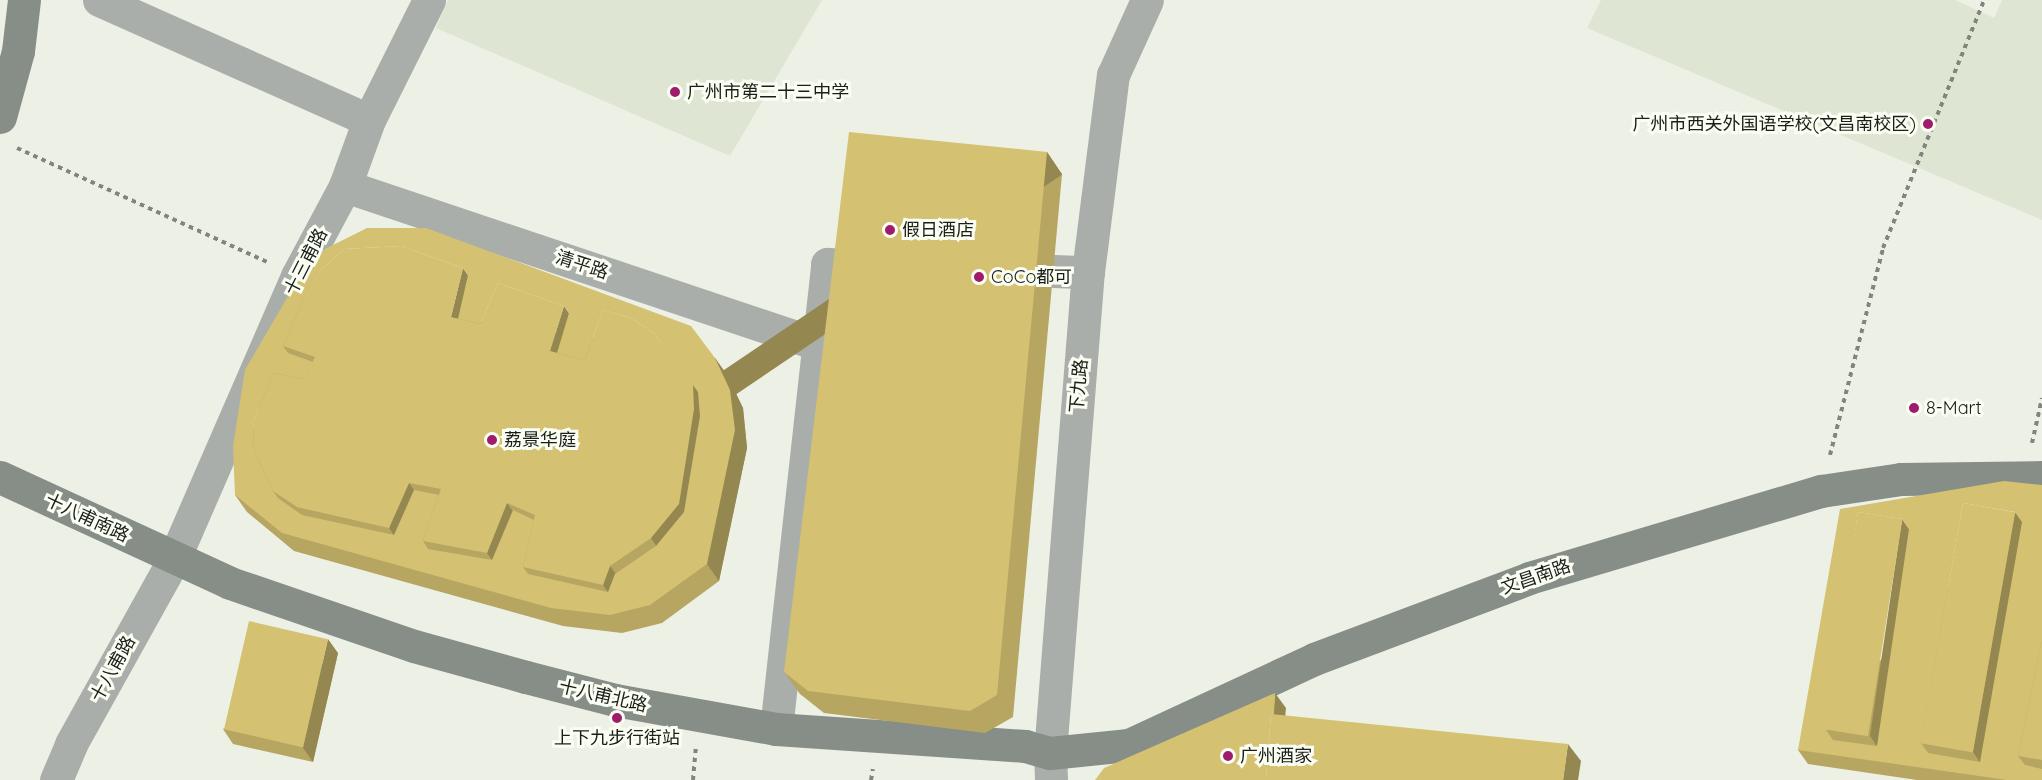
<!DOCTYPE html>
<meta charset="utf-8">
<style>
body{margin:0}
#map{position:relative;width:2042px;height:780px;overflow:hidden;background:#edf1e5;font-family:Quicksand,"Noto Sans SC",sans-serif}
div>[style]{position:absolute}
.built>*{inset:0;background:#dee5d2}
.path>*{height:4px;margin-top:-2px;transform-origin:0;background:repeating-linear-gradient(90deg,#82857d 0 4.5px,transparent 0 9px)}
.street>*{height:33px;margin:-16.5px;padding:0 16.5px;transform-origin:16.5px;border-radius:16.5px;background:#a9aeaa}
.secondary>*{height:33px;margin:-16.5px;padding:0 16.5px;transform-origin:16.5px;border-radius:16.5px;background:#878e88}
.wall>*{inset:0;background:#b6a662}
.shaded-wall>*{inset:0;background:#948750;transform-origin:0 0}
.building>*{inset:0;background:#d4c172;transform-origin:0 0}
.dots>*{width:16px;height:16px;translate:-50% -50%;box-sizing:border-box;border:3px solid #fafef2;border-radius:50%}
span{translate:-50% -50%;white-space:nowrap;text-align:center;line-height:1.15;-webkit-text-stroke:6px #fafef2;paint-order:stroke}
.poi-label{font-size:18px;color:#1b1d19}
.left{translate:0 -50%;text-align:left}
.right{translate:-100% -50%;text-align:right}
.street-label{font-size:18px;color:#1b1d19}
</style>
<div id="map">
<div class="built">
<div style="clip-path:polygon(448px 0,822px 0,730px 156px,436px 28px)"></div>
<div style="clip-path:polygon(1601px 0,1955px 0,1994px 18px,2002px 0,2042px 0,2042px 220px,1587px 28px)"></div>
</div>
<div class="path">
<div style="left:17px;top:148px;width:275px;rotate:24.5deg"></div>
<div style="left:2032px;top:443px;width:46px;rotate:-77.5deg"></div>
<div style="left:1830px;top:455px;width:214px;rotate:-75.6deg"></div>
<div style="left:1883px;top:248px;width:268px;rotate:-67.8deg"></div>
<div style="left:693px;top:780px;width:33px;rotate:-85deg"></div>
<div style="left:871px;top:780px;width:11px;rotate:-80deg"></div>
</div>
<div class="street">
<div style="left:99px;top:0;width:295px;rotate:24deg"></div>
<div style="left:345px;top:186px;width:499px;rotate:18.5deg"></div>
<div style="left:1053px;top:271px;width:35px;rotate:2deg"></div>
<div style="left:776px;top:729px;width:468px;rotate:-83.7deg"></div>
<div style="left:827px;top:264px;width:26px;rotate:2deg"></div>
<div style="left:56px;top:780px;width:39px;rotate:-67deg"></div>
<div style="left:71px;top:744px;width:212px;rotate:-60.9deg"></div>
<div style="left:174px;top:559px;width:309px;rotate:-66.5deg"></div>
<div style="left:297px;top:276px;width:102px;rotate:-61.9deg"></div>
<div style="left:345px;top:186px;width:70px;rotate:-70deg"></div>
<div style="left:369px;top:120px;width:134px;rotate:-63.4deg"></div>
<div style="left:1051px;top:780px;width:27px;rotate:-92deg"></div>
<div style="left:1050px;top:753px;width:482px;rotate:-85.5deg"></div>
<div style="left:1088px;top:272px;width:199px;rotate:-82.8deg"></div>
<div style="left:1113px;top:75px;width:82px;rotate:-65.6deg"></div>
</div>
<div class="secondary">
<div style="left:0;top:117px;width:68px;rotate:-74.7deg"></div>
<div style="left:18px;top:51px;width:51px;rotate:-83.3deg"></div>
<div style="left:0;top:477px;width:253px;rotate:24.7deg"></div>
<div style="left:230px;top:583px;width:194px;rotate:18.9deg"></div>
<div style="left:414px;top:646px;width:116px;rotate:15.5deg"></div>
<div style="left:526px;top:677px;width:92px;rotate:14.5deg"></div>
<div style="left:615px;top:700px;width:164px;rotate:10.2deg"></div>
<div style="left:776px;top:729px;width:250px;rotate:3.9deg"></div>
<div style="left:1025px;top:746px;width:26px;rotate:16deg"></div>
<div style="left:1050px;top:753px;width:79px;rotate:-5.8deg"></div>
<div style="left:1129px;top:745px;width:204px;rotate:-24.9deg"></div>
<div style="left:1314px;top:659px;width:230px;rotate:-20.6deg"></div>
<div style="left:1529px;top:578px;width:305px;rotate:-16.6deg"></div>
<div style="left:1821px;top:491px;width:81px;rotate:-8.5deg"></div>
<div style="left:1901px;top:479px;width:141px;rotate:-0.8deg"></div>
</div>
<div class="wall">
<div style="clip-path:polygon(1047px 152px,1062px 174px,1013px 717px,985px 733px,824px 713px,800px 694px,784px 672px)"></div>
<div style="clip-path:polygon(291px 291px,715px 358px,727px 375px,743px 408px,747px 448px,719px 581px,662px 623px,622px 633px,563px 626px,294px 551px,247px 512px,235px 495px)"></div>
<div style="clip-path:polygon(2042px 485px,2042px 780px,1917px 780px,1808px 764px,1798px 750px)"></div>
<div style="clip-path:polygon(338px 653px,313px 762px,233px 744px,223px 729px)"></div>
</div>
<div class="shaded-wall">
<div style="left:1047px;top:152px;width:27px;height:545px;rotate:56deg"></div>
<div style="clip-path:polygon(463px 268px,480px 293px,472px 329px,451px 317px)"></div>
<div style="clip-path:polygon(564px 306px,581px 331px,572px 363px,550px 351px)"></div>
<div style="clip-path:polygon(715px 358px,727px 375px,743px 408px,747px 448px,719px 581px,707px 564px)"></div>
<div style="clip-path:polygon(693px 384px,710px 409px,712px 434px,668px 563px,651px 538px)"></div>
<div style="clip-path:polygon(409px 483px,427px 508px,406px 553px,389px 528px)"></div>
<div style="clip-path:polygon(507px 503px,525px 528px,505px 578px,487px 553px)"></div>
<div style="clip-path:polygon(2015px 512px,2032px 537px,1990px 777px,1973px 752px)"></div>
<div style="clip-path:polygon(1902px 519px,1919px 543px,1887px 761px,1870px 736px)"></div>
<div style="clip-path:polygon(610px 566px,628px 591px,621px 610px,603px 585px)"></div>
<div style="clip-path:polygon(328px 639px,338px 653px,313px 762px,303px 748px)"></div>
<div style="clip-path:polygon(1275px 693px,1286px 708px,1279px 780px,1268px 780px)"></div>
<div style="clip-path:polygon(1568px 744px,1581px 761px,1578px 780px,1563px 780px)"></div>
</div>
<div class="building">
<div style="clip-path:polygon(849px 132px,1047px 152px,997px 695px,970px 711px,808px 691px,784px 672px)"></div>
<div style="clip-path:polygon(evenodd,367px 228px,426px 228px,691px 326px,715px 358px,730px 390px,735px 430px,707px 564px,650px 605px,610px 615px,551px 608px,282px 533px,235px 495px,233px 446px,245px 370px,291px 291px,325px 249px,367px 228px,401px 246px,463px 268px,468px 275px,458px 319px,480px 324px,498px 283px,564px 306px,569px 313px,557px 353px,585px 360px,603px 310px,631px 318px,654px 333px,698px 392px,700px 416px,684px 512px,656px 546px,615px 574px,608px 592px,528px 574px,523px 567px,534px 520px,513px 510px,492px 560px,428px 549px,423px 541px,439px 495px,414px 490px,394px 535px,302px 515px,278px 498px,273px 491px,254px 450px,253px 422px,274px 373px,304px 379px,313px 362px,288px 353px,283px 346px,313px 277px,344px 249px,401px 246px)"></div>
<div style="clip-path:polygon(401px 246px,463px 268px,451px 317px,480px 324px,498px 283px,564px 306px,550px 351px,585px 360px,603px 310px,631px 318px,654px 333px,693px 384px,694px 409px,679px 504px,651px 538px,610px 566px,603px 585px,523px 567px,535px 515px,507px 503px,487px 553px,423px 541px,441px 489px,409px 483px,389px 528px,297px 507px,273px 491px,254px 450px,253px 422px,274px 373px,304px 379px,315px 357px,283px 346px,313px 277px,344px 249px)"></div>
<div style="clip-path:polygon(evenodd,2004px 481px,2042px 485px,2042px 640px,2018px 756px,2025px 765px,2042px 769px,2042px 780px,2007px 780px,1798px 750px,1840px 509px,2004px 481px,1963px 503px,2015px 512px,2022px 522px,1980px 762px,1928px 753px,1921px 743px,1963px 503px,2004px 481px,1858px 512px,1902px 519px,1909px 529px,1877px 746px,1833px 740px,1826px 730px,1858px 512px)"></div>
<div style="left:1963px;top:503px;width:53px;height:244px;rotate:10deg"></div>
<div style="left:1858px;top:512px;width:45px;height:220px;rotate:9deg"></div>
<div style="left:249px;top:621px;width:81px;height:111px;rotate:13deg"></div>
<div style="clip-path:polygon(2042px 640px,2042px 760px,2018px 756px)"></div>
<div style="clip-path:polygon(1275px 693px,1274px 714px,1271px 714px,1266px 780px,1095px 780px,1104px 768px)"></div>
<div style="clip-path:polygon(1271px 714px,1568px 744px,1563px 780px,1266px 780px)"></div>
</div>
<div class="dots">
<div style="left:675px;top:92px;background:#a01b6b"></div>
<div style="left:1928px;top:124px;background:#a01b6b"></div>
<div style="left:890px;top:230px;background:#a01b6b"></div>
<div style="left:979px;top:277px;background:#a01b6b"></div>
<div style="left:1914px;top:408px;background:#a01b6b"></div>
<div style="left:492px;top:440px;background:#a01b6b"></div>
<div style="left:617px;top:718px;background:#a01b6b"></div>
<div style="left:1228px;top:756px;background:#a01b6b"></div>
</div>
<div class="poi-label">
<span class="left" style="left:687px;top:92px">广州市第二十三中学</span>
<span class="right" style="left:1916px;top:124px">广州市西关外国语学校(文昌南校区)</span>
<span class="left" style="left:902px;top:230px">假日酒店</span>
<span class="left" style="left:991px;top:277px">CoCo都可</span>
<span class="left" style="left:1926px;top:408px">8-Mart</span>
<span class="left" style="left:504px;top:440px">荔景华庭</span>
<span style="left:617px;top:738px">上下九步行街站</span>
<span class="left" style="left:1240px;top:756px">广州酒家</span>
</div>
<div class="street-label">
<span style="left:306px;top:262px;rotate:-63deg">十三甫路</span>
<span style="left:582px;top:265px;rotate:18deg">清平路</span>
<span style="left:1079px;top:386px;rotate:-85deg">下九路</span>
<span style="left:87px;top:518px;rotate:25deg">十八甫南路</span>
<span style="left:1536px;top:577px;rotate:-19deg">文昌南路</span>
<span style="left:113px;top:669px;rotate:-61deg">十八甫路</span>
<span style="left:603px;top:696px;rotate:13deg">十八甫北路</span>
</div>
</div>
